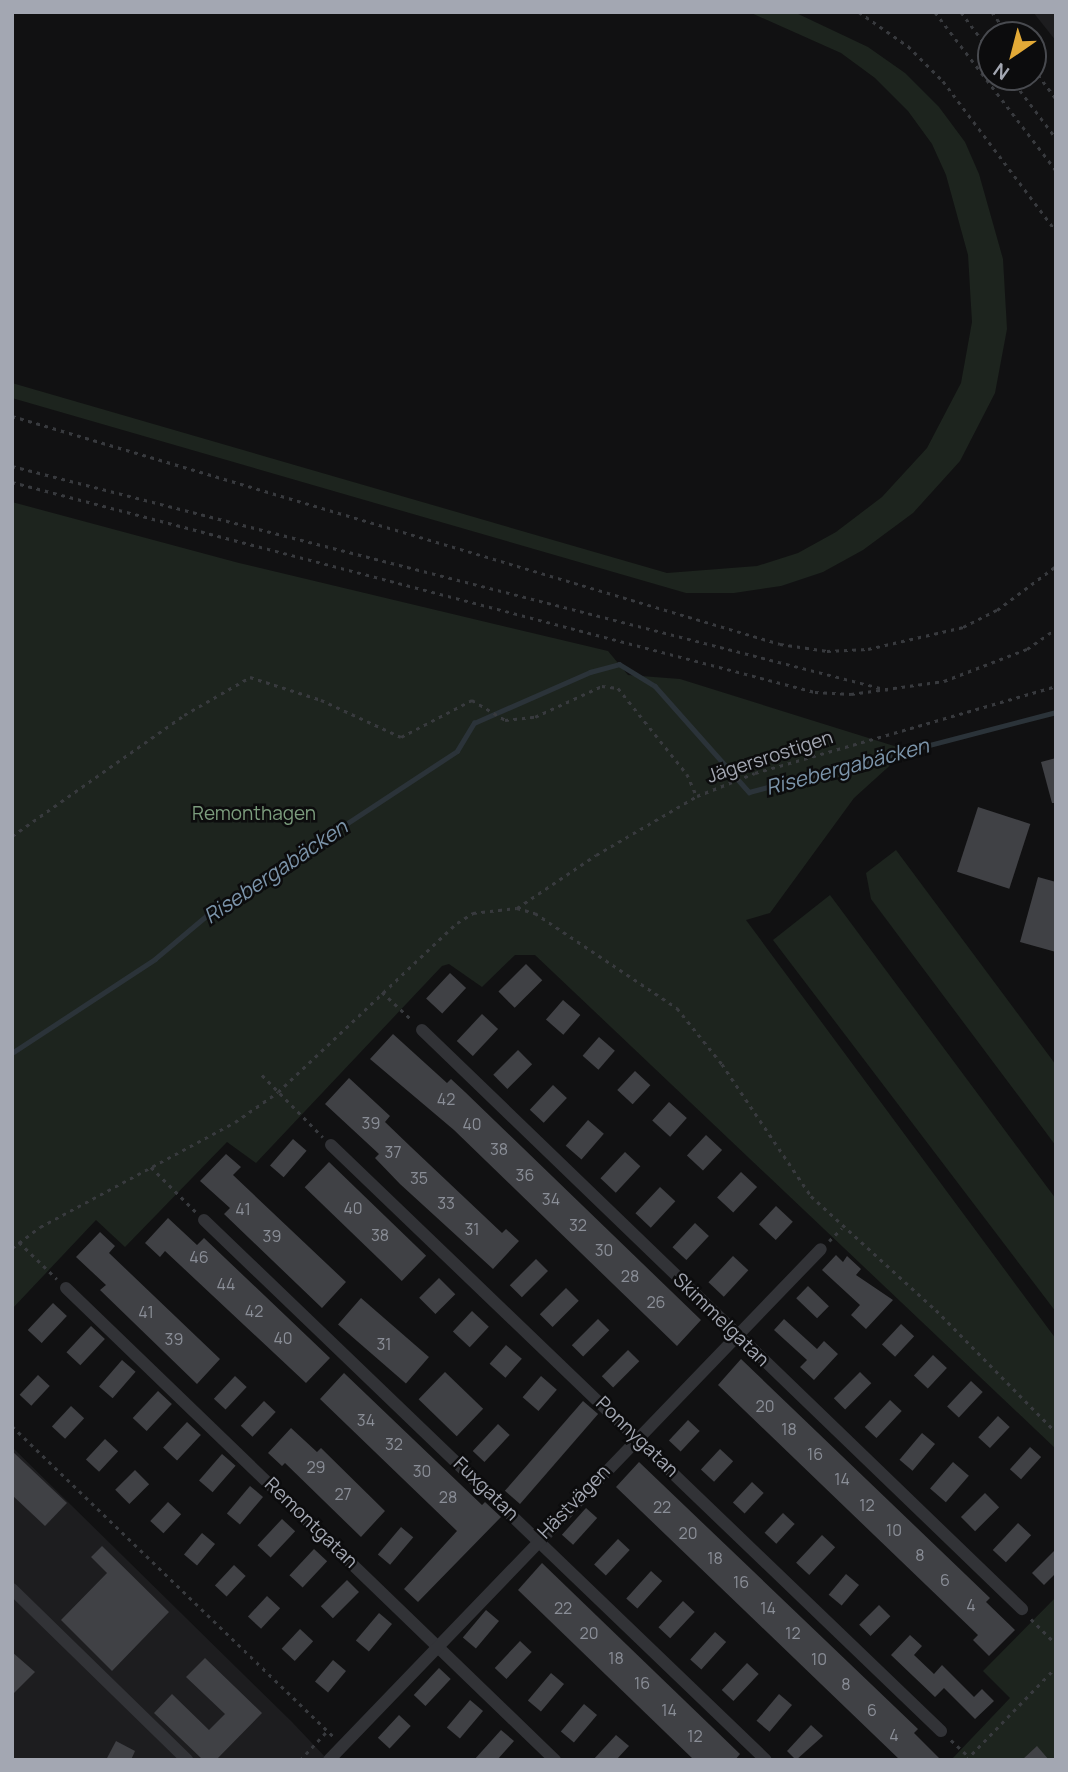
<!DOCTYPE html>
<meta charset="utf-8">
<style>
body{margin:0}
#map{position:relative;width:1068px;height:1772px;overflow:hidden;background:#111112;font-family:Manrope,sans-serif}
div>[style]{position:absolute}
.built>*{inset:0;background:#1d1d1f}
.green>*{inset:0;background:#1d241e}
.stream>*{height:4.5px;margin:-2.25px;padding:0 2.25px;transform-origin:2.25px;border-radius:2.25px;background:#2b3339}
.building>*{inset:0;background:#404145;transform-origin:0 0}
.path>*{height:2.5px;margin-top:-1.25px;transform-origin:0;background:repeating-linear-gradient(90deg,#383a3e 0 3.5px,transparent 0 8.5px)}
.street>*{height:12px;margin:-6px;padding:0 6px;transform-origin:6px;border-radius:6px;background:#323337}
span{translate:-50% -50%;white-space:nowrap;text-align:center;line-height:1.15;-webkit-text-stroke:5px #0c0c0d;paint-order:stroke}
.number-label{font-size:16px;color:#8a8e97}
.number-label span{-webkit-text-stroke-width:0}
.street-label{font-size:19px;color:#a3a7b2}
.park-label{font-size:19px;color:#7b9c7d}
.water-label{font-size:21px;color:#7c95ab;font-style:italic}
.frame{position:absolute;inset:0;border:14px solid #a3a7b2;pointer-events:none}
.north{position:absolute;left:977px;top:21px;width:70px;height:70px;box-sizing:border-box;background:#0c0c0d;border:2px solid #484a4f;border-radius:50%;rotate:215deg;font-size:19px;font-weight:700;line-height:28px;text-align:center;color:#a3a7b2}
.north::after{content:'';display:block;margin:auto;width:24px;height:32px;background:#e3aa37;clip-path:polygon(50% 0,100% 100%,50% 72%,0 100%)}
</style>
<div id="map">
<div class="built">
<div style="clip-path:polygon(1033px 12px,1056px 12px,1056px 41px)"></div>
<div style="clip-path:polygon(12px 1447px,292px 1722px,328px 1760px,12px 1760px)"></div>
</div>
<div class="green">
<div style="clip-path:polygon(749px 12px,794px 12px,868px 47px,905px 73px,939px 107px,965px 142px,979px 174px,1003px 259px,1007px 329px,995px 393px,960px 461px,913px 513px,863px 550px,823px 572px,781px 586px,734px 593px,686px 593px,12px 398px,12px 383px,667px 573px,757px 566px,798px 553px,836px 532px,882px 497px,927px 448px,961px 383px,972px 322px,968px 255px,946px 175px,932px 144px,908px 111px,875px 78px,841px 53px)"></div>
<div style="clip-path:polygon(12px 502px,239px 563px,608px 651px,628px 675px,680px 679px,907px 750px,854px 798px,770px 913px,746px 920px,1056px 1339px,1056px 1449px,535px 955px,515px 955px,482px 987px,449px 964px,442px 966px,256px 1163px,227px 1142px,125px 1247px,96px 1220px,12px 1309px)"></div>
<div style="clip-path:polygon(896px 850px,1056px 1065px,1056px 1146px,871px 899px,866px 873px)"></div>
<div style="clip-path:polygon(830px 895px,1056px 1199px,1056px 1312px,773px 940px)"></div>
<div style="clip-path:polygon(1056px 1597px,1056px 1760px,951px 1760px,1010px 1698px,983px 1671px)"></div>
</div>
<div class="stream">
<div style="left:12px;top:1053px;width:171px;rotate:-33.3deg"></div>
<div style="left:155px;top:959px;width:67px;rotate:-40.1deg"></div>
<div style="left:206px;top:916px;width:300px;rotate:-33.3deg"></div>
<div style="left:457px;top:751px;width:33px;rotate:-59deg"></div>
<div style="left:474px;top:723px;width:127px;rotate:-23.7deg"></div>
<div style="left:590px;top:672px;width:30px;rotate:-15deg"></div>
<div style="left:619px;top:664px;width:42px;rotate:31.4deg"></div>
<div style="left:655px;top:686px;width:142px;rotate:48.4deg"></div>
<div style="left:749px;top:792px;width:317px;rotate:-14.6deg"></div>
</div>
<div class="building">
<div style="clip-path:polygon(1056px 758px,1056px 803px,1052px 803px,1041px 762px)"></div>
<div style="left:978px;top:807px;width:55px;height:68px;rotate:18deg"></div>
<div style="clip-path:polygon(1038px 877px,1056px 882px,1056px 952px,1020px 942px)"></div>
<div style="left:526px;top:964px;width:23px;height:39px;rotate:45deg"></div>
<div style="left:450px;top:973px;width:22px;height:35px;rotate:43deg"></div>
<div style="left:563px;top:1000px;width:23px;height:26px;rotate:41deg"></div>
<div style="left:482px;top:1014px;width:22px;height:37px;rotate:43deg"></div>
<div style="clip-path:polygon(393px 1034px,447px 1083px,451px 1079px,465px 1092px,701px 1320px,677px 1346px,454px 1130px,370px 1059px)"></div>
<div style="left:599px;top:1037px;width:21px;height:25px;rotate:41deg"></div>
<div style="left:518px;top:1050px;width:20px;height:35px;rotate:45deg"></div>
<div style="left:635px;top:1071px;width:21px;height:26px;rotate:43deg"></div>
<div style="clip-path:polygon(349px 1078px,390px 1116px,385px 1122px,411px 1147px,502px 1233px,506px 1229px,519px 1241px,493px 1269px,400px 1184px,375px 1158px,379px 1154px,325px 1104px)"></div>
<div style="left:553px;top:1085px;width:19px;height:34px;rotate:43deg"></div>
<div style="left:669px;top:1102px;width:24px;height:25px;rotate:42deg"></div>
<div style="left:588px;top:1120px;width:21px;height:34px;rotate:41deg"></div>
<div style="left:706px;top:1135px;width:22px;height:28px;rotate:43deg"></div>
<div style="left:293px;top:1139px;width:18px;height:35px;rotate:41deg"></div>
<div style="left:625px;top:1152px;width:21px;height:36px;rotate:43deg"></div>
<div style="clip-path:polygon(226px 1154px,241px 1167px,233px 1175px,346px 1282px,322px 1308px,224px 1214px,230px 1208px,200px 1181px)"></div>
<div style="left:329px;top:1162px;width:135px;height:35px;rotate:44deg"></div>
<div style="left:741px;top:1172px;width:22px;height:35px;rotate:43deg"></div>
<div style="left:660px;top:1187px;width:21px;height:36px;rotate:43deg"></div>
<div style="left:776px;top:1206px;width:23px;height:25px;rotate:43deg"></div>
<div style="clip-path:polygon(168px 1218px,197px 1245px,204px 1238px,330px 1358px,306px 1383px,165px 1251px,160px 1257px,145px 1243px)"></div>
<div style="left:695px;top:1223px;width:19px;height:33px;rotate:43deg"></div>
<div style="clip-path:polygon(100px 1232px,115px 1246px,109px 1253px,220px 1359px,197px 1384px,100px 1290px,106px 1285px,76px 1257px)"></div>
<div style="clip-path:polygon(836px 1255px,843px 1262px,847px 1256px,861px 1269px,856px 1275px,893px 1300px,866px 1329px,851px 1315px,860px 1305px,822px 1270px)"></div>
<div style="left:733px;top:1256px;width:21px;height:36px;rotate:43deg"></div>
<div style="left:536px;top:1259px;width:17px;height:37px;rotate:45deg"></div>
<div style="left:439px;top:1278px;width:23px;height:28px;rotate:45deg"></div>
<div style="left:808px;top:1286px;width:29px;height:17px;rotate:44deg"></div>
<div style="left:566px;top:1288px;width:18px;height:37px;rotate:45deg"></div>
<div style="left:361px;top:1298px;width:90px;height:35px;rotate:41deg"></div>
<div style="left:53px;top:1303px;width:19px;height:37px;rotate:43deg"></div>
<div style="left:472px;top:1311px;width:23px;height:28px;rotate:43deg"></div>
<div style="left:598px;top:1319px;width:16px;height:37px;rotate:45deg"></div>
<div style="clip-path:polygon(784px 1319px,817px 1349px,824px 1341px,838px 1354px,814px 1380px,800px 1367px,807px 1360px,774px 1330px)"></div>
<div style="left:901px;top:1324px;width:18px;height:28px;rotate:43deg"></div>
<div style="left:91px;top:1326px;width:19px;height:36px;rotate:43deg"></div>
<div style="left:506px;top:1345px;width:21px;height:25px;rotate:41deg"></div>
<div style="left:628px;top:1350px;width:16px;height:37px;rotate:45deg"></div>
<div style="left:933px;top:1355px;width:19px;height:28px;rotate:43deg"></div>
<div style="clip-path:polygon(741px 1359px,990px 1598px,986px 1602px,1015px 1630px,989px 1656px,973px 1640px,978px 1635px,718px 1385px)"></div>
<div style="left:122px;top:1360px;width:18px;height:35px;rotate:41deg"></div>
<div style="left:445px;top:1372px;width:53px;height:38px;rotate:44deg"></div>
<div style="left:860px;top:1372px;width:16px;height:37px;rotate:45deg"></div>
<div style="clip-path:polygon(344px 1373px,482px 1505px,485px 1502px,501px 1517px,418px 1602px,404px 1589px,457px 1531px,320px 1399px)"></div>
<div style="left:38px;top:1375px;width:16px;height:27px;rotate:43deg"></div>
<div style="left:235px;top:1376px;width:16px;height:31px;rotate:43deg"></div>
<div style="left:541px;top:1376px;width:21px;height:28px;rotate:41deg"></div>
<div style="left:971px;top:1381px;width:16px;height:35px;rotate:43deg"></div>
<div style="left:158px;top:1391px;width:19px;height:37px;rotate:43deg"></div>
<div style="left:890px;top:1400px;width:16px;height:37px;rotate:43deg"></div>
<div style="left:264px;top:1401px;width:16px;height:34px;rotate:43deg"></div>
<div style="left:583px;top:1401px;width:20px;height:119px;rotate:41deg"></div>
<div style="left:71px;top:1406px;width:18px;height:28px;rotate:43deg"></div>
<div style="left:998px;top:1416px;width:16px;height:29px;rotate:43deg"></div>
<div style="left:688px;top:1420px;width:16px;height:28px;rotate:43deg"></div>
<div style="left:187px;top:1422px;width:19px;height:35px;rotate:43deg"></div>
<div style="left:498px;top:1424px;width:16px;height:37px;rotate:43deg"></div>
<div style="clip-path:polygon(291px 1428px,317px 1452px,321px 1448px,385px 1511px,361px 1537px,285px 1463px,282px 1466px,268px 1453px)"></div>
<div style="left:922px;top:1433px;width:17px;height:35px;rotate:40deg"></div>
<div style="left:105px;top:1439px;width:18px;height:28px;rotate:43deg"></div>
<div style="left:1030px;top:1447px;width:15px;height:30px;rotate:42deg"></div>
<div style="left:720px;top:1449px;width:18px;height:28px;rotate:43deg"></div>
<div style="clip-path:polygon(12px 1451px,67px 1503px,45px 1526px,12px 1495px)"></div>
<div style="left:222px;top:1454px;width:18px;height:35px;rotate:41deg"></div>
<div style="clip-path:polygon(639px 1462px,918px 1729px,914px 1733px,941px 1760px,900px 1760px,616px 1487px)"></div>
<div style="left:953px;top:1462px;width:21px;height:35px;rotate:41deg"></div>
<div style="left:135px;top:1470px;width:20px;height:28px;rotate:45deg"></div>
<div style="left:752px;top:1482px;width:16px;height:28px;rotate:43deg"></div>
<div style="left:250px;top:1486px;width:17px;height:36px;rotate:40deg"></div>
<div style="left:985px;top:1493px;width:20px;height:34px;rotate:45deg"></div>
<div style="left:168px;top:1502px;width:18px;height:26px;rotate:43deg"></div>
<div style="left:586px;top:1508px;width:15px;height:36px;rotate:42deg"></div>
<div style="left:783px;top:1513px;width:16px;height:27px;rotate:43deg"></div>
<div style="left:282px;top:1519px;width:18px;height:36px;rotate:43deg"></div>
<div style="left:1018px;top:1523px;width:18px;height:37px;rotate:43deg"></div>
<div style="left:401px;top:1527px;width:16px;height:36px;rotate:40deg"></div>
<div style="left:202px;top:1533px;width:17px;height:28px;rotate:40deg"></div>
<div style="left:822px;top:1535px;width:18px;height:38px;rotate:43deg"></div>
<div style="left:618px;top:1539px;width:16px;height:35px;rotate:43deg"></div>
<div style="clip-path:polygon(102px 1546px,169px 1612px,112px 1671px,61px 1620px,107px 1573px,91px 1557px)"></div>
<div style="left:314px;top:1549px;width:18px;height:36px;rotate:43deg"></div>
<div style="clip-path:polygon(1056px 1549px,1056px 1573px,1044px 1585px,1032px 1573px)"></div>
<div style="clip-path:polygon(542px 1563px,740px 1754px,735px 1760px,694px 1760px,518px 1590px)"></div>
<div style="left:234px;top:1565px;width:16px;height:28px;rotate:43deg"></div>
<div style="left:651px;top:1571px;width:15px;height:37px;rotate:42deg"></div>
<div style="left:846px;top:1574px;width:17px;height:27px;rotate:40deg"></div>
<div style="left:347px;top:1580px;width:17px;height:37px;rotate:45deg"></div>
<div style="left:267px;top:1596px;width:18px;height:28px;rotate:43deg"></div>
<div style="left:683px;top:1601px;width:16px;height:36px;rotate:43deg"></div>
<div style="left:879px;top:1605px;width:16px;height:28px;rotate:45deg"></div>
<div style="left:486px;top:1610px;width:17px;height:36px;rotate:40deg"></div>
<div style="left:379px;top:1613px;width:17px;height:36px;rotate:40deg"></div>
<div style="left:300px;top:1629px;width:18px;height:27px;rotate:43deg"></div>
<div style="left:715px;top:1632px;width:15px;height:37px;rotate:42deg"></div>
<div style="clip-path:polygon(910px 1635px,922px 1646px,914px 1655px,934px 1674px,942px 1665px,974px 1697px,982px 1689px,994px 1701px,975px 1719px,944px 1688px,935px 1697px,891px 1655px)"></div>
<div style="left:520px;top:1641px;width:16px;height:37px;rotate:43deg"></div>
<div style="clip-path:polygon(12px 1652px,35px 1672px,12px 1695px)"></div>
<div style="clip-path:polygon(205px 1658px,262px 1713px,216px 1760px,203px 1760px,154px 1713px,172px 1694px,209px 1730px,225px 1714px,186px 1677px)"></div>
<div style="left:333px;top:1660px;width:17px;height:28px;rotate:40deg"></div>
<div style="left:747px;top:1663px;width:16px;height:37px;rotate:43deg"></div>
<div style="left:439px;top:1668px;width:16px;height:37px;rotate:43deg"></div>
<div style="left:551px;top:1673px;width:17px;height:36px;rotate:40deg"></div>
<div style="left:779px;top:1694px;width:17px;height:35px;rotate:40deg"></div>
<div style="left:470px;top:1700px;width:17px;height:36px;rotate:40deg"></div>
<div style="left:584px;top:1704px;width:17px;height:36px;rotate:40deg"></div>
<div style="left:399px;top:1715px;width:16px;height:31px;rotate:43deg"></div>
<div style="clip-path:polygon(811px 1725px,823px 1736px,796px 1760px,787px 1751px)"></div>
<div style="clip-path:polygon(501px 1730px,514px 1741px,497px 1760px,474px 1760px)"></div>
<div style="clip-path:polygon(616px 1735px,629px 1746px,616px 1760px,593px 1760px)"></div>
<div style="clip-path:polygon(116px 1741px,135px 1751px,131px 1760px,106px 1760px)"></div>
<div style="clip-path:polygon(1037px 1746px,1049px 1760px,1022px 1760px)"></div>
</div>
<div class="path">
<div style="left:859px;top:12px;width:60px;rotate:34.8deg"></div>
<div style="left:908px;top:46px;width:49px;rotate:45deg"></div>
<div style="left:943px;top:81px;width:188px;rotate:53deg"></div>
<div style="left:935px;top:12px;width:199px;rotate:52.6deg"></div>
<div style="left:961px;top:12px;width:50px;rotate:53.1deg"></div>
<div style="left:992px;top:12px;width:29px;rotate:54deg"></div>
<div style="left:1033px;top:68px;width:38px;rotate:53deg"></div>
<div style="left:1010px;top:77px;width:76px;rotate:53deg"></div>
<div style="left:12px;top:416px;width:801px;rotate:16.53deg"></div>
<div style="left:780px;top:644px;width:48px;rotate:8.5deg"></div>
<div style="left:827px;top:651px;width:41px;rotate:-2.8deg"></div>
<div style="left:868px;top:649px;width:98px;rotate:-13deg"></div>
<div style="left:963px;top:627px;width:38px;rotate:-27deg"></div>
<div style="left:997px;top:610px;width:74px;rotate:-36.7deg"></div>
<div style="left:12px;top:466px;width:904px;rotate:14.34deg"></div>
<div style="left:12px;top:482px;width:830px;rotate:14.66deg"></div>
<div style="left:815px;top:692px;width:36px;rotate:3deg"></div>
<div style="left:851px;top:694px;width:94px;rotate:-8deg"></div>
<div style="left:944px;top:681px;width:89px;rotate:-21.1deg"></div>
<div style="left:1027px;top:649px;width:35px;rotate:-35deg"></div>
<div style="left:12px;top:836px;width:210px;rotate:-35.1deg"></div>
<div style="left:184px;top:715px;width:76px;rotate:-29.9deg"></div>
<div style="left:250px;top:677px;width:75px;rotate:17.9deg"></div>
<div style="left:321px;top:700px;width:88px;rotate:24.8deg"></div>
<div style="left:401px;top:737px;width:80px;rotate:-27.5deg"></div>
<div style="left:472px;top:700px;width:39px;rotate:31deg"></div>
<div style="left:505px;top:720px;width:30px;rotate:-6deg"></div>
<div style="left:535px;top:717px;width:74px;rotate:-24.8deg"></div>
<div style="left:602px;top:686px;width:16px;rotate:7deg"></div>
<div style="left:618px;top:688px;width:110px;rotate:51.3deg"></div>
<div style="left:687px;top:774px;width:24px;rotate:66deg"></div>
<div style="left:517px;top:908px;width:95px;rotate:-33.9deg"></div>
<div style="left:596px;top:855px;width:117px;rotate:-30.3deg"></div>
<div style="left:697px;top:796px;width:62px;rotate:-21.6deg"></div>
<div style="left:755px;top:773px;width:313px;rotate:-16.1deg"></div>
<div style="left:382px;top:992px;width:42px;rotate:43.1deg"></div>
<div style="left:262px;top:1075px;width:87px;rotate:45.5deg"></div>
<div style="left:151px;top:1167px;width:64px;rotate:45deg"></div>
<div style="left:829px;top:1241px;width:18px;rotate:-45deg"></div>
<div style="left:19px;top:1242px;width:53px;rotate:44.2deg"></div>
<div style="left:12px;top:1248px;width:35px;rotate:-37deg"></div>
<div style="left:40px;top:1227px;width:221px;rotate:-28.3deg"></div>
<div style="left:235px;top:1122px;width:52px;rotate:-34.9deg"></div>
<div style="left:278px;top:1092px;width:246px;rotate:-43.4deg"></div>
<div style="left:457px;top:923px;width:19px;rotate:-32deg"></div>
<div style="left:473px;top:913px;width:44px;rotate:-6.5deg"></div>
<div style="left:517px;top:908px;width:19px;rotate:16deg"></div>
<div style="left:535px;top:913px;width:171px;rotate:33.8deg"></div>
<div style="left:677px;top:1008px;width:72px;rotate:51.2deg"></div>
<div style="left:722px;top:1064px;width:159px;rotate:56deg"></div>
<div style="left:811px;top:1196px;width:169px;rotate:42.4deg"></div>
<div style="left:936px;top:1310px;width:171px;rotate:45.5deg"></div>
<div style="left:12px;top:1426px;width:449px;rotate:44deg"></div>
<div style="left:1031px;top:1619px;width:35px;rotate:45deg"></div>
<div style="left:951px;top:1740px;width:25px;rotate:43deg"></div>
<div style="left:300px;top:1760px;width:41px;rotate:-47deg"></div>
<div style="left:966px;top:1760px;width:129px;rotate:-45.9deg"></div>
</div>
<div class="street">
<div style="left:422px;top:1030px;width:834px;rotate:43.98deg"></div>
<div style="left:331px;top:1145px;width:846px;rotate:43.85deg"></div>
<div style="left:204px;top:1220px;width:779px;rotate:43.86deg"></div>
<div style="left:66px;top:1288px;width:680px;rotate:43.99deg"></div>
<div style="left:12px;top:1589px;width:245px;rotate:44.3deg"></div>
<div style="left:329px;top:1760px;width:709px;rotate:-46.09deg"></div>
</div>
<div class="number-label">
<span style="left:446px;top:1099px">42</span>
<span style="left:371px;top:1123px">39</span>
<span style="left:472px;top:1124px">40</span>
<span style="left:499px;top:1149px">38</span>
<span style="left:393px;top:1152px">37</span>
<span style="left:525px;top:1175px">36</span>
<span style="left:419px;top:1178px">35</span>
<span style="left:551px;top:1199px">34</span>
<span style="left:446px;top:1203px">33</span>
<span style="left:353px;top:1208px">40</span>
<span style="left:243px;top:1209px">41</span>
<span style="left:578px;top:1225px">32</span>
<span style="left:472px;top:1229px">31</span>
<span style="left:380px;top:1235px">38</span>
<span style="left:272px;top:1236px">39</span>
<span style="left:604px;top:1250px">30</span>
<span style="left:199px;top:1257px">46</span>
<span style="left:630px;top:1276px">28</span>
<span style="left:226px;top:1284px">44</span>
<span style="left:656px;top:1302px">26</span>
<span style="left:254px;top:1311px">42</span>
<span style="left:146px;top:1312px">41</span>
<span style="left:283px;top:1338px">40</span>
<span style="left:174px;top:1339px">39</span>
<span style="left:384px;top:1344px">31</span>
<span style="left:765px;top:1406px">20</span>
<span style="left:366px;top:1420px">34</span>
<span style="left:789px;top:1429px">18</span>
<span style="left:394px;top:1444px">32</span>
<span style="left:815px;top:1454px">16</span>
<span style="left:316px;top:1467px">29</span>
<span style="left:422px;top:1471px">30</span>
<span style="left:842px;top:1479px">14</span>
<span style="left:343px;top:1494px">27</span>
<span style="left:448px;top:1497px">28</span>
<span style="left:867px;top:1505px">12</span>
<span style="left:662px;top:1507px">22</span>
<span style="left:894px;top:1530px">10</span>
<span style="left:688px;top:1533px">20</span>
<span style="left:920px;top:1555px">8</span>
<span style="left:715px;top:1558px">18</span>
<span style="left:945px;top:1580px">6</span>
<span style="left:741px;top:1582px">16</span>
<span style="left:971px;top:1605px">4</span>
<span style="left:563px;top:1608px">22</span>
<span style="left:768px;top:1608px">14</span>
<span style="left:589px;top:1633px">20</span>
<span style="left:793px;top:1633px">12</span>
<span style="left:616px;top:1658px">18</span>
<span style="left:819px;top:1659px">10</span>
<span style="left:642px;top:1683px">16</span>
<span style="left:846px;top:1684px">8</span>
<span style="left:669px;top:1710px">14</span>
<span style="left:872px;top:1710px">6</span>
<span style="left:894px;top:1735px">4</span>
<span style="left:695px;top:1736px">12</span>
</div>
<div class="street-label">
<span style="left:770px;top:757px;rotate:-18deg">Jägersrostigen</span>
<span style="left:721px;top:1320px;rotate:44deg">Skimmelgatan</span>
<span style="left:637px;top:1437px;rotate:44deg">Ponnygatan</span>
<span style="left:486px;top:1489px;rotate:44deg">Fuxgatan</span>
<span style="left:574px;top:1502px;rotate:-46deg">Hästvägen</span>
<span style="left:311px;top:1523px;rotate:44deg">Remontgatan</span>
</div>
<div class="park-label">
<span style="left:254px;top:814px">Remonthagen</span>
</div>
<div class="water-label">
<span style="left:847px;top:766px;rotate:-15deg">Risebergabäcken</span>
<span style="left:275px;top:871px;rotate:-34deg">Risebergabäcken</span>
</div>
<div class="frame"></div>
<div class="north">N</div>
</div>
